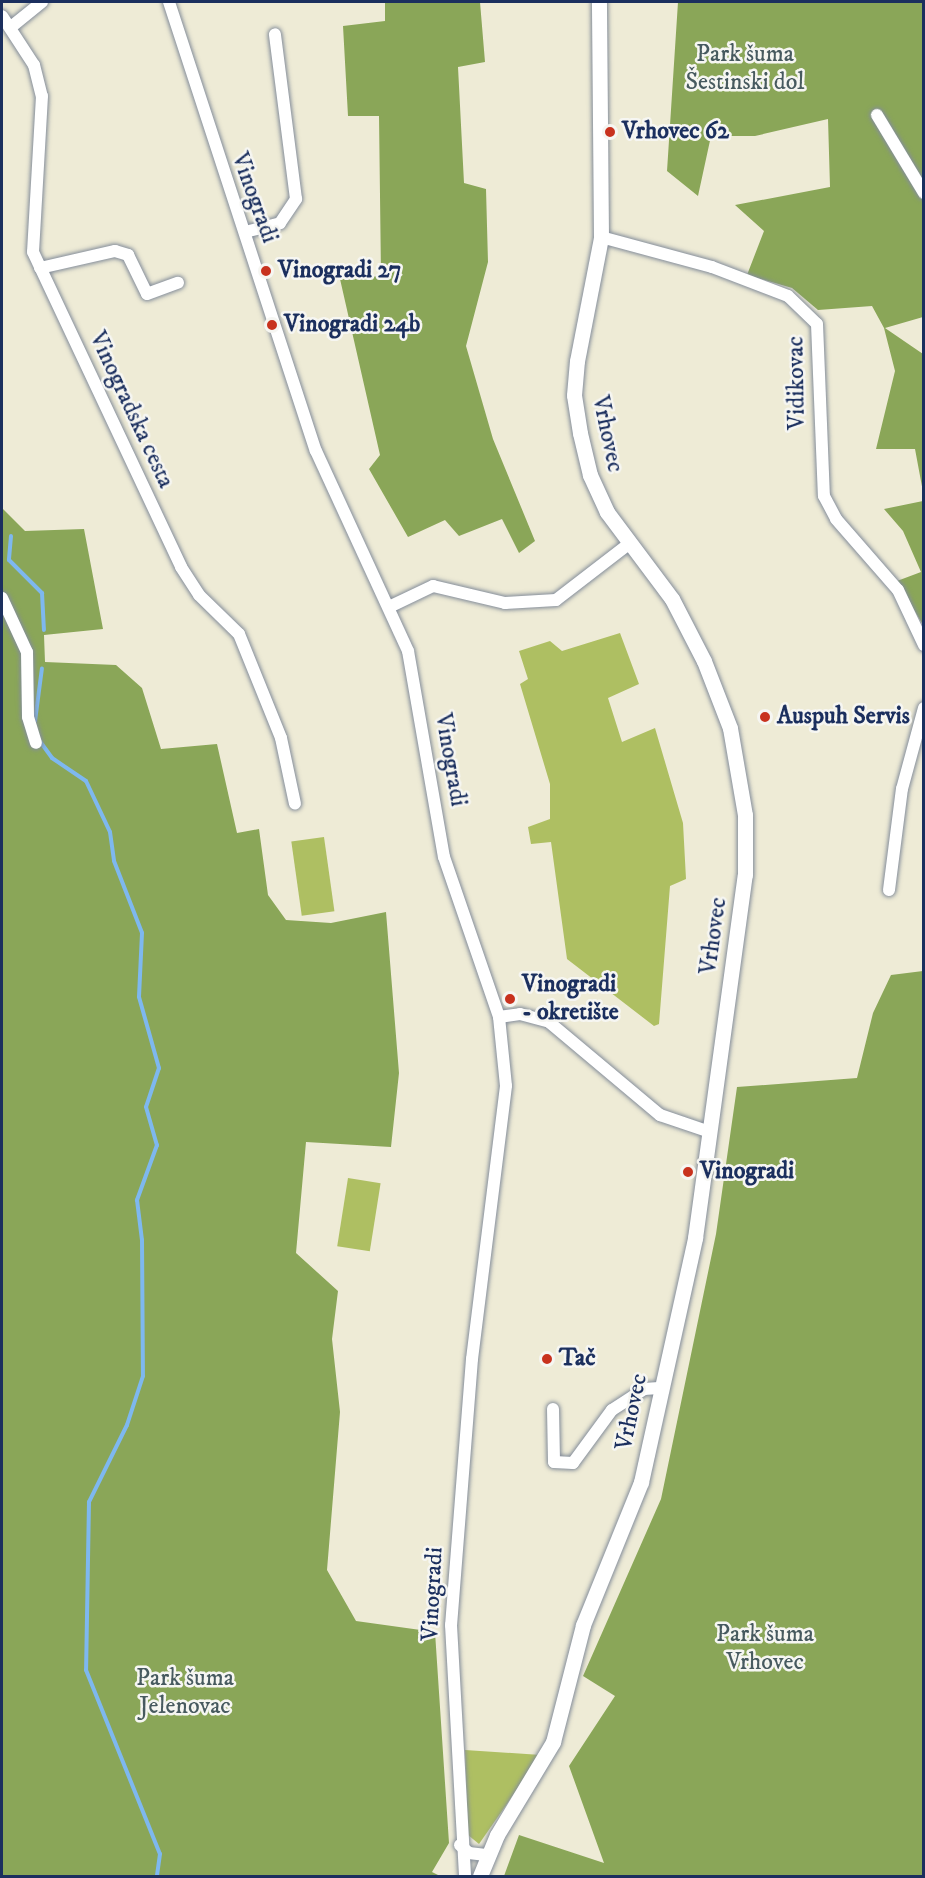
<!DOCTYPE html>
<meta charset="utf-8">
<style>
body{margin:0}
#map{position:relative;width:925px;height:1878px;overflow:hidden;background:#eeebd6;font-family:"IM FELL DW Pica",serif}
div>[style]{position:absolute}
.green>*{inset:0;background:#aebf62;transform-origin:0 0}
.forest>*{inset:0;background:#8aa658}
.stream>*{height:4px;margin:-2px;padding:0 2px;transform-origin:2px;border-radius:2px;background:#7eb8ef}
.roads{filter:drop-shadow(0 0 2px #848d9a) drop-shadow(0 0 2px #848d9a)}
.minor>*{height:12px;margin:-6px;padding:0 6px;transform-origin:6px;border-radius:6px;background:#fff}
.tertiary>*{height:15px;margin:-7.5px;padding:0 7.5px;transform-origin:7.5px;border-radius:7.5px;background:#fff}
.dots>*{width:16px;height:16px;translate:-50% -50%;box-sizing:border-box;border:3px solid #f6f6f2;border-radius:50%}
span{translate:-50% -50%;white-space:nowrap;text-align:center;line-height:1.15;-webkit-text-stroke:5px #f6f6f2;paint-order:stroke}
.park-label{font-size:24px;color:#475a5f}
.poi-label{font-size:24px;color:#1b2f5e;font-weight:700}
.left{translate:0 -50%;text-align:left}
.street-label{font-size:24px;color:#1b2f5e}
.frame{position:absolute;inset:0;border:3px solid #1b2f5e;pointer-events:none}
</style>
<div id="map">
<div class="green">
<div style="clip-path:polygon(620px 633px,639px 684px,608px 698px,622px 742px,655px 728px,683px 823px,686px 879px,670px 886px,659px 1024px,654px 1026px,567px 959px,551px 842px,531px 844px,528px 827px,550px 819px,550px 784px,520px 684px,528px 679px,519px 651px,550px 641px,562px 651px)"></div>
<div style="left:324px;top:837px;width:75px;height:33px;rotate:82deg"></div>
<div style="left:348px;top:1178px;width:33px;height:69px;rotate:9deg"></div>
<div style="clip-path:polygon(465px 1750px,541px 1755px,479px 1844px,468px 1835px)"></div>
</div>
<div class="forest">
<div style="clip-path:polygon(385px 2px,480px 2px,485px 62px,458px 67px,464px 183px,486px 189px,488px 262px,466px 346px,493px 439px,535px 541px,519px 553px,502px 519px,459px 536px,445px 520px,408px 537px,369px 469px,380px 455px,340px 279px,381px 276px,379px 116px,348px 116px,343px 26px,385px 21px)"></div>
<div style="clip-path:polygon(678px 2px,923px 2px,923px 317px,885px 328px,923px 354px,923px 492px,915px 449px,876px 449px,895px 371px,884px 328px,872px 306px,818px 310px,792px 288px,747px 275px,764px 231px,735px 205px,830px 187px,828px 119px,755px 136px,711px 136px,698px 196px,667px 171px)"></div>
<div style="clip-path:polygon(923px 501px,923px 625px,897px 581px,921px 572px,903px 531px,884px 509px)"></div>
<div style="clip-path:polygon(2px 508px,25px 531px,84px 529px,103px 629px,44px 635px,45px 662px,116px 665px,142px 688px,161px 749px,217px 744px,237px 833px,259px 829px,268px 895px,286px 920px,331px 923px,386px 912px,399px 1073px,391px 1147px,306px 1142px,296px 1253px,338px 1291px,332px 1339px,340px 1412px,327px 1570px,356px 1621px,435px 1632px,449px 1843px,432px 1872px,440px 1876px,2px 1876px)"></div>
<div style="clip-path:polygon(923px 971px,923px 1876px,504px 1876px,519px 1835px,604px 1863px,569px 1766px,615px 1696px,583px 1676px,661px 1499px,716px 1234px,737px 1087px,857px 1078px,873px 1013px,891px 975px)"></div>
</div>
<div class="stream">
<div style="left:11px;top:536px;width:24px;rotate:95deg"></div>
<div style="left:9px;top:560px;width:47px;rotate:45deg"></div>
<div style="left:42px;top:593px;width:37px;rotate:87deg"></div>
<div style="left:35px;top:721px;width:53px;rotate:-82.5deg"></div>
<div style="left:39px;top:740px;width:22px;rotate:54deg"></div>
<div style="left:52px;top:758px;width:41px;rotate:34.1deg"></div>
<div style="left:86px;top:781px;width:56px;rotate:64.8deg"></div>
<div style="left:110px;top:832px;width:29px;rotate:82deg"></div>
<div style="left:114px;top:861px;width:77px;rotate:68.7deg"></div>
<div style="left:142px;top:933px;width:64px;rotate:92.7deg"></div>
<div style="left:139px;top:997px;width:74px;rotate:74.3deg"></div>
<div style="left:159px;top:1068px;width:41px;rotate:108.4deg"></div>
<div style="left:146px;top:1107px;width:40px;rotate:74deg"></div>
<div style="left:157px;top:1145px;width:59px;rotate:110deg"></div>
<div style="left:137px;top:1200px;width:40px;rotate:82.9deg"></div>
<div style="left:142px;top:1240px;width:136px;rotate:89.6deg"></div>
<div style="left:143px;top:1376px;width:52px;rotate:108.1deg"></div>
<div style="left:127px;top:1425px;width:86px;rotate:116.3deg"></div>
<div style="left:89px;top:1502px;width:168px;rotate:91deg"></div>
<div style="left:86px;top:1670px;width:198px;rotate:68.1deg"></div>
<div style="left:160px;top:1854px;width:22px;rotate:98deg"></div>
</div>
<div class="roads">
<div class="minor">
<div style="left:169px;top:2px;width:472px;rotate:71.9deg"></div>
<div style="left:316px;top:451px;width:220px;rotate:65.3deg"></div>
<div style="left:408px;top:651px;width:209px;rotate:80.1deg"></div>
<div style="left:444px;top:857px;width:169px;rotate:71deg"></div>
<div style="left:499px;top:1017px;width:69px;rotate:84.2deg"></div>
<div style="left:506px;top:1086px;width:275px;rotate:97.1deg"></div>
<div style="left:472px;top:1359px;width:267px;rotate:94.5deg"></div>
<div style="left:451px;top:1625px;width:251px;rotate:86.8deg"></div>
<div style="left:2px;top:16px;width:59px;rotate:56.9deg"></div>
<div style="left:34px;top:65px;width:32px;rotate:76deg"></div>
<div style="left:42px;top:96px;width:156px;rotate:93.3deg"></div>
<div style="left:33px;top:252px;width:348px;rotate:64.8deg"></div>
<div style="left:181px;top:567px;width:33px;rotate:57deg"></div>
<div style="left:199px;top:595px;width:56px;rotate:44.3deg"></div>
<div style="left:239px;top:634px;width:112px;rotate:68deg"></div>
<div style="left:281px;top:738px;width:67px;rotate:78deg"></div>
<div style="left:11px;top:27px;width:40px;rotate:-39deg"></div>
<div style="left:877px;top:115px;width:91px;rotate:58.9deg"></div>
<div style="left:245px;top:232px;width:36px;rotate:-14deg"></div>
<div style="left:280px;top:223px;width:29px;rotate:-56deg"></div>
<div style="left:296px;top:199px;width:166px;rotate:-97.3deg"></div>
<div style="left:601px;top:237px;width:115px;rotate:15.1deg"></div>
<div style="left:712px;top:267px;width:81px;rotate:20.9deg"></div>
<div style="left:788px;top:296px;width:40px;rotate:44deg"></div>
<div style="left:817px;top:324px;width:172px;rotate:87.7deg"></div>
<div style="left:824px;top:496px;width:26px;rotate:62deg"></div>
<div style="left:836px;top:519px;width:94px;rotate:48.9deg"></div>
<div style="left:898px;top:590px;width:61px;rotate:64.7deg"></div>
<div style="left:40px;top:268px;width:77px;rotate:-12.8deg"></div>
<div style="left:115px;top:251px;width:14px;rotate:17deg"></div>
<div style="left:128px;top:255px;width:43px;rotate:64deg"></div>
<div style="left:147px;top:294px;width:33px;rotate:-20deg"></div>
<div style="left:2px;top:598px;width:60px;rotate:65.2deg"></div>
<div style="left:27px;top:652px;width:65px;rotate:89.1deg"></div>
<div style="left:28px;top:717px;width:27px;rotate:73deg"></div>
<div style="left:389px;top:607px;width:49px;rotate:-25.5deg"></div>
<div style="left:433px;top:586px;width:74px;rotate:13.3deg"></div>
<div style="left:505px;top:603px;width:51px;rotate:-3.4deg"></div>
<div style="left:556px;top:600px;width:93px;rotate:-37.6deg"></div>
<div style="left:889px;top:890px;width:102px;rotate:-82.7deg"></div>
<div style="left:902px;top:789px;width:84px;rotate:-74.8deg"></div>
<div style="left:499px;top:1017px;width:21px;rotate:-8deg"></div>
<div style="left:520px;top:1014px;width:30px;rotate:15deg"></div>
<div style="left:549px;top:1022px;width:145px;rotate:40deg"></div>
<div style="left:660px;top:1115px;width:50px;rotate:18.8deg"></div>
<div style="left:553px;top:1409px;width:53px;rotate:88.9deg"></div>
<div style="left:554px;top:1462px;width:19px;rotate:3deg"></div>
<div style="left:573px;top:1463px;width:66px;rotate:-53.7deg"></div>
<div style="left:612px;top:1410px;width:38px;rotate:-33deg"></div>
<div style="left:644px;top:1389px;width:15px;rotate:-4deg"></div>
<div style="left:460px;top:1845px;width:12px;rotate:42deg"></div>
<div style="left:469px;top:1853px;width:17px;rotate:7deg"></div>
</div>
<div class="tertiary">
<div style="left:480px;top:1876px;width:44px;rotate:-67.5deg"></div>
<div style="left:497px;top:1835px;width:109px;rotate:-58.9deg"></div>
<div style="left:553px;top:1742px;width:121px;rotate:-75.6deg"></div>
<div style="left:583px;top:1625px;width:154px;rotate:-67.9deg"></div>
<div style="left:641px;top:1482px;width:250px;rotate:-77.5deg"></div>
<div style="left:695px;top:1238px;width:366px;rotate:-82.2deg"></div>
<div style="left:745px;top:875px;width:60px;rotate:-90deg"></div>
<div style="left:745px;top:815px;width:88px;rotate:-99.8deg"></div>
<div style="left:730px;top:728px;width:72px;rotate:-111.2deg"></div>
<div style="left:704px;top:661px;width:70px;rotate:-117.3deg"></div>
<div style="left:672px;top:599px;width:109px;rotate:-126.8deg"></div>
<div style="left:607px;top:512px;width:41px;rotate:-114.7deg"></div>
<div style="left:590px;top:475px;width:43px;rotate:-103.4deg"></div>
<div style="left:580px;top:433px;width:38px;rotate:-99deg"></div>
<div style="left:574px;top:395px;width:34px;rotate:-85deg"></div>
<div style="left:577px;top:361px;width:126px;rotate:-79deg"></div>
<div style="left:601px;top:237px;width:235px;rotate:-90.5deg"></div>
</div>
</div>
<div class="dots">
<div style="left:610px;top:132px;background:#c8321e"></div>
<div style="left:266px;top:271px;background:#c8321e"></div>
<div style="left:272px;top:325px;background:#c8321e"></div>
<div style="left:765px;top:717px;background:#c8321e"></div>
<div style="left:510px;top:999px;background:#c8321e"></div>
<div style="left:688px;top:1172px;background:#c8321e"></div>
<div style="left:547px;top:1359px;background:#c8321e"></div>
</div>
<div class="park-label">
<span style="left:745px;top:69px">Park šuma<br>Šestinski dol</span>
<span style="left:765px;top:1649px">Park šuma<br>Vrhovec</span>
<span style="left:185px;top:1693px">Park šuma<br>Jelenovac</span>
</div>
<div class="poi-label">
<span class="left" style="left:622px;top:132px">Vrhovec 62</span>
<span class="left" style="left:278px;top:271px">Vinogradi 27</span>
<span class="left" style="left:284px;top:325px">Vinogradi 24b</span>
<span class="left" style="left:777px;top:717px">Auspuh Servis</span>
<span class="left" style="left:522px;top:999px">Vinogradi<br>- okretište</span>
<span class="left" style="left:700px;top:1172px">Vinogradi</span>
<span class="left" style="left:559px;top:1359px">Tač</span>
</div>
<div class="street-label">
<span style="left:254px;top:198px;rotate:70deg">Vinogradi</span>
<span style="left:797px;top:383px;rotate:-91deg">Vidikovac</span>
<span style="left:131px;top:410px;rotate:65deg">Vinogradska cesta</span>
<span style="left:607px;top:434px;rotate:78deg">Vrhovec</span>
<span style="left:450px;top:760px;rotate:80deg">Vinogradi</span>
<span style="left:714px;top:936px;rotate:-82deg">Vrhovec</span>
<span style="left:632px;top:1412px;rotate:-78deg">Vrhovec</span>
<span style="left:433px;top:1594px;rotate:-87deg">Vinogradi</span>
</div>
<div class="frame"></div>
</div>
